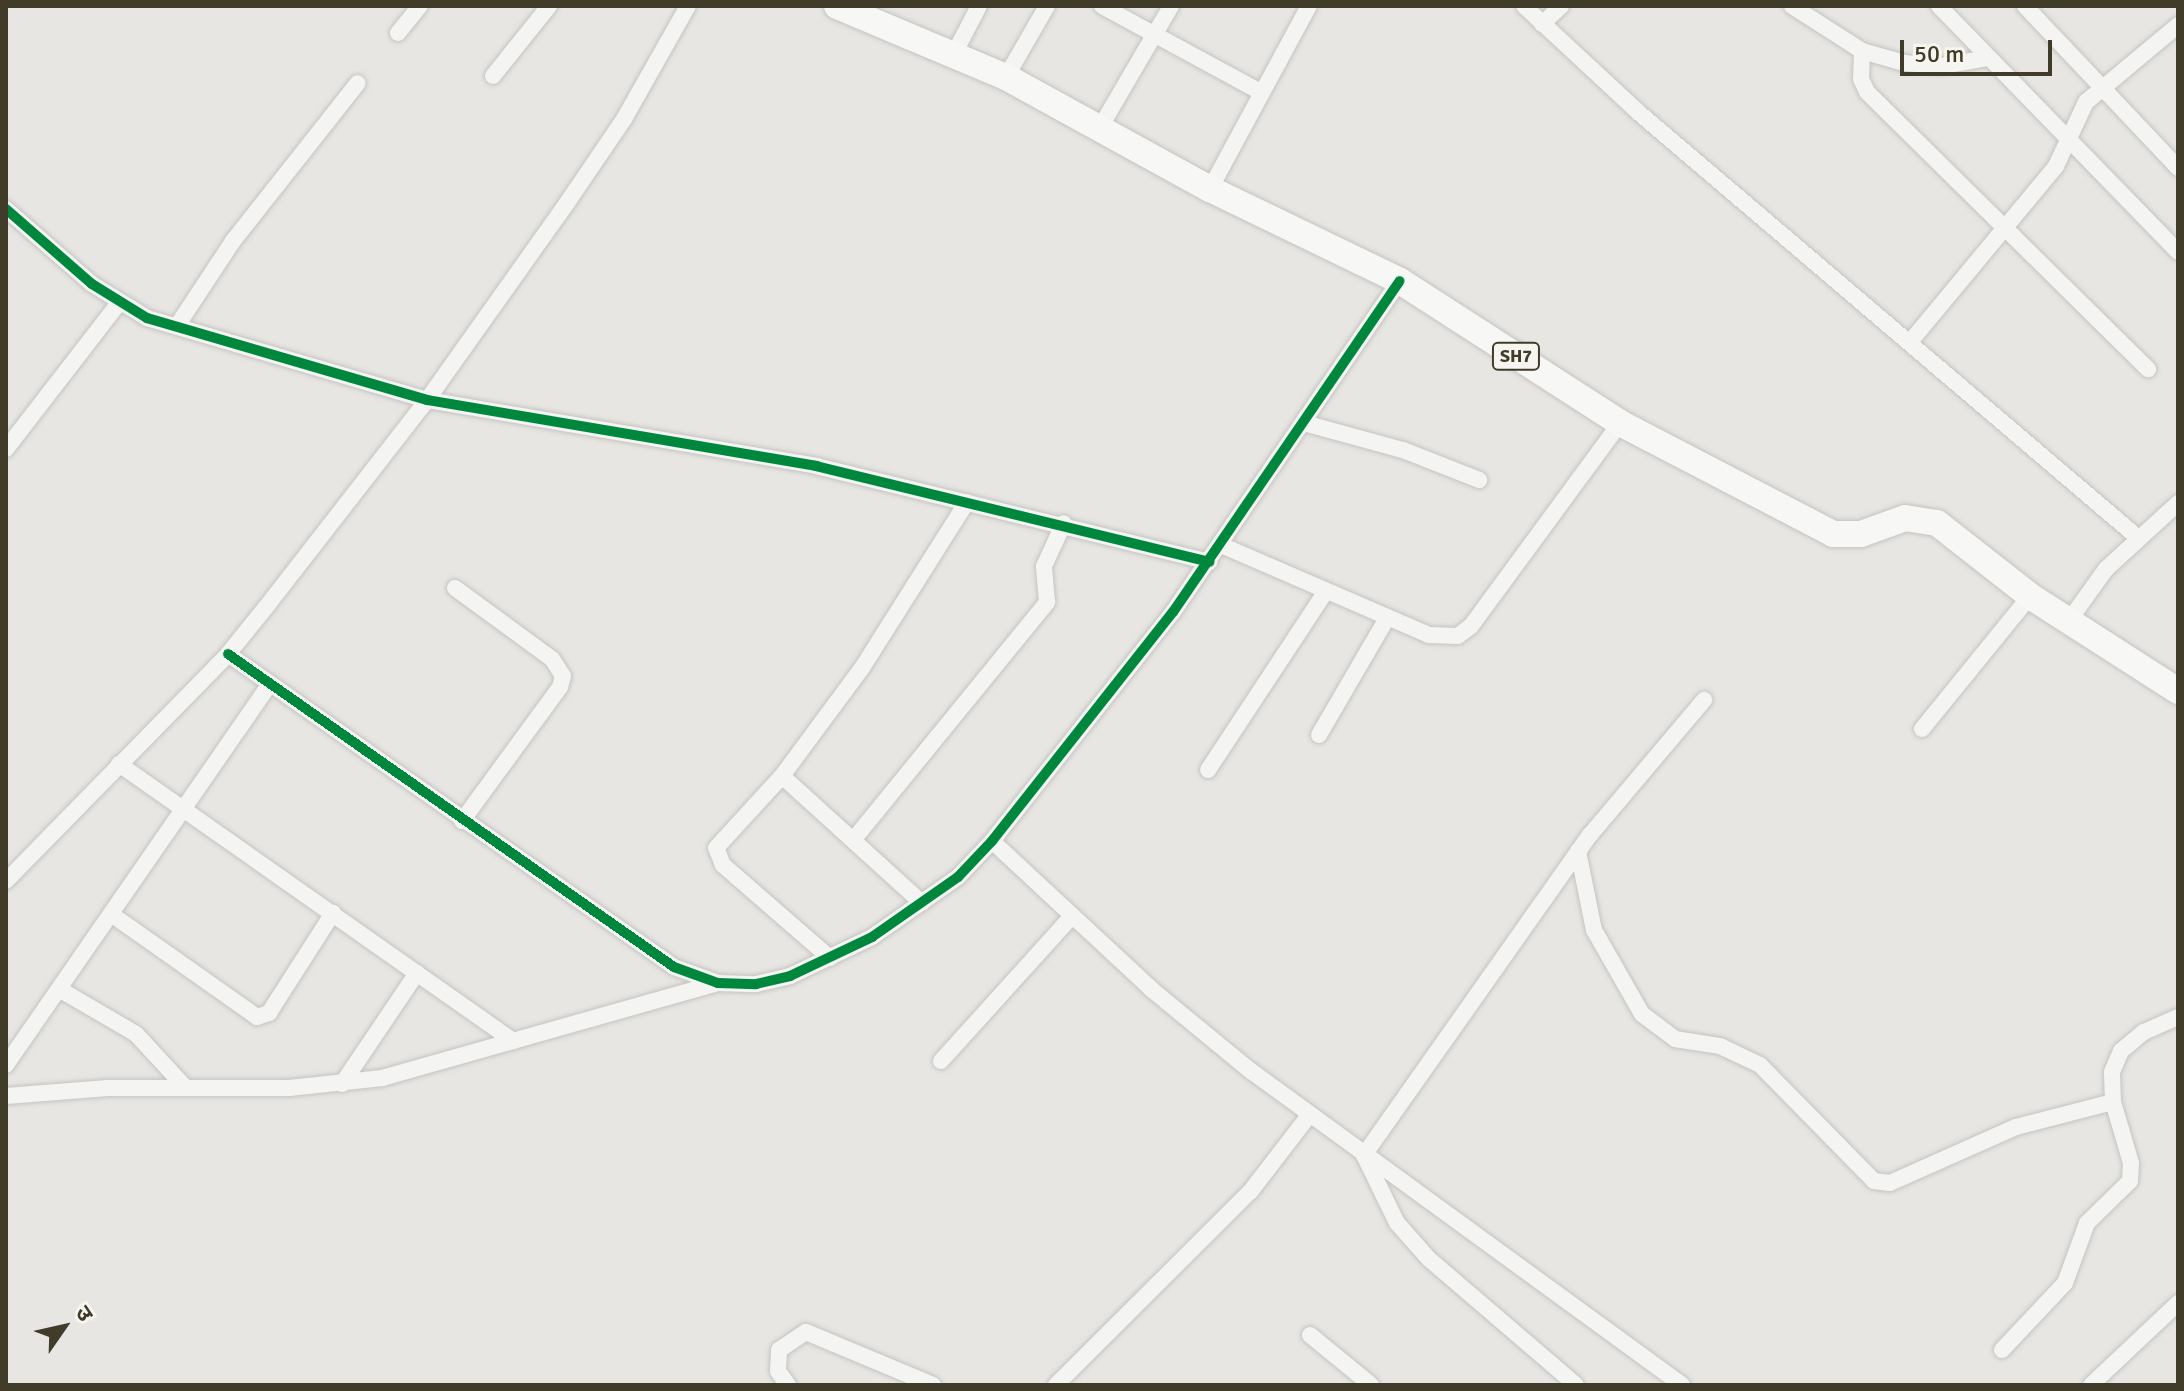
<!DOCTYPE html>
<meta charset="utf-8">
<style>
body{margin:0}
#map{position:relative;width:2184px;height:1391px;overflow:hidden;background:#e7e6e3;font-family:Signika,"Noto Sans Devanagari",sans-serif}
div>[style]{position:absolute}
.roads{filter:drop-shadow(0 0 2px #c5c4c1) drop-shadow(0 0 2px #c5c4c1)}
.street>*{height:16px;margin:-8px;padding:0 8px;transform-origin:8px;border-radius:8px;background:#f4f4f2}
.primary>*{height:26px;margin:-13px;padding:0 13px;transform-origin:13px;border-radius:13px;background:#f7f7f6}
.cycleway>*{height:10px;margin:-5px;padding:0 5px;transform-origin:5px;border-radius:5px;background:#00873e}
span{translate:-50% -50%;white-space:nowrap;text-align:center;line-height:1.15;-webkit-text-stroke:8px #f7f5f0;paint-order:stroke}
.shield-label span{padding:2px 6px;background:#f7f5f0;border:2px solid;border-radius:6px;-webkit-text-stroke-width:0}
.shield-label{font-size:18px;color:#413c29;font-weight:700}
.frame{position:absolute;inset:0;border:8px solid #413c29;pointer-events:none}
.north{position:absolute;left:24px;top:1287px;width:80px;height:80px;-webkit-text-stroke:6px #f7f5f0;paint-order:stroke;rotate:56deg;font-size:22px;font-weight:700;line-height:32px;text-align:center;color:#413c29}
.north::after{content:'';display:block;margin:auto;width:28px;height:36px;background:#413c29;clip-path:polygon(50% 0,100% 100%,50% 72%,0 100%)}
.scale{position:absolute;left:1900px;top:40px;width:152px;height:36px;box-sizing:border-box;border:4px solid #413c29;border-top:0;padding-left:10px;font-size:24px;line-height:28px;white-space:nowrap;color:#413c29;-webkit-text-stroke:6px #f7f5f0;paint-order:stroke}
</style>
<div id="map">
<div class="roads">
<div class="street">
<div style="left:1102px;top:6px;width:182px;rotate:28.5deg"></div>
<div style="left:1524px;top:6px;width:156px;rotate:42.9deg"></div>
<div style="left:1638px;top:112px;width:654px;rotate:40.41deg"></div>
<div style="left:1792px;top:6px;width:83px;rotate:32.7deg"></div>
<div style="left:1862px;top:51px;width:44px;rotate:15.9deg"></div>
<div style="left:1904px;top:63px;width:38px;rotate:5deg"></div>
<div style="left:1942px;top:66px;width:47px;rotate:-9.9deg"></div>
<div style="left:1939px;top:6px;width:343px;rotate:45.8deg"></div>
<div style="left:2025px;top:6px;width:223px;rotate:46.6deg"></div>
<div style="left:1542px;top:24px;width:26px;rotate:-43deg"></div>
<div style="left:398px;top:33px;width:35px;rotate:-51deg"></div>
<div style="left:1862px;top:51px;width:28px;rotate:92deg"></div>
<div style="left:1861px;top:79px;width:14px;rotate:65deg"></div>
<div style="left:1867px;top:92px;width:395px;rotate:44.6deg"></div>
<div style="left:955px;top:52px;width:52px;rotate:-62.4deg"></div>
<div style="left:493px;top:76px;width:90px;rotate:-51.3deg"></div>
<div style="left:1006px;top:77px;width:82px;rotate:-60deg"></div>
<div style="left:1101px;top:126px;width:139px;rotate:-59.7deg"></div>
<div style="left:1210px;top:189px;width:208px;rotate:-61.6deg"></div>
<div style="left:6px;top:209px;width:114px;rotate:41.1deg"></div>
<div style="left:92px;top:284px;width:65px;rotate:31.7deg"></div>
<div style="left:147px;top:318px;width:292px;rotate:16.3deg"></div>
<div style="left:427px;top:400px;width:395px;rotate:9.6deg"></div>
<div style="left:816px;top:466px;width:405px;rotate:13.7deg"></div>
<div style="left:177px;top:326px;width:102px;rotate:-56.6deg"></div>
<div style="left:233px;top:241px;width:201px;rotate:-51.7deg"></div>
<div style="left:1910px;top:342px;width:229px;rotate:-50.3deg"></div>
<div style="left:2056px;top:166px;width:71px;rotate:-64.9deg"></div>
<div style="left:2086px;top:102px;width:120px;rotate:-39.9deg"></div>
<div style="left:1304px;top:423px;width:103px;rotate:15.3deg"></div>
<div style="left:1403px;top:450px;width:82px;rotate:21.5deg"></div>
<div style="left:6px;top:449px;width:185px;rotate:-52.3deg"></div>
<div style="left:1221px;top:545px;width:227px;rotate:23.4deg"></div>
<div style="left:1429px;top:635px;width:29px;rotate:2deg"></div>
<div style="left:1458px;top:636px;width:16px;rotate:-38deg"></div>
<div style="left:1471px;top:626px;width:252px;rotate:-53.7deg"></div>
<div style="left:455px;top:588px;width:120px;rotate:36.2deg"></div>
<div style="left:552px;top:659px;width:20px;rotate:57deg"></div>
<div style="left:563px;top:676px;width:11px;rotate:105deg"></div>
<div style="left:560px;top:687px;width:166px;rotate:126.2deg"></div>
<div style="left:2068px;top:622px;width:65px;rotate:-54.4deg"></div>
<div style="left:2106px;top:569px;width:98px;rotate:-42.5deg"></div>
<div style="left:228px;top:654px;width:545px;rotate:35.06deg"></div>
<div style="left:674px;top:967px;width:47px;rotate:20deg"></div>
<div style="left:718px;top:983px;width:38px;rotate:2deg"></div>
<div style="left:756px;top:984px;width:35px;rotate:-13deg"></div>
<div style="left:790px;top:976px;width:91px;rotate:-25.4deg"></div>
<div style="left:872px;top:937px;width:105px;rotate:-34.9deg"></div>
<div style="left:958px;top:877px;width:50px;rotate:-46.6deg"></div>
<div style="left:992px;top:841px;width:292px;rotate:-51.7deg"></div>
<div style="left:1173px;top:612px;width:401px;rotate:-55.6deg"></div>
<div style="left:1922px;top:729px;width:171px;rotate:-50.9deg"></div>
<div style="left:1319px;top:735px;width:135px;rotate:-59.8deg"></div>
<div style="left:119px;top:764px;width:482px;rotate:35.1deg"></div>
<div style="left:1208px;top:770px;width:214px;rotate:-56.6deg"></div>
<div style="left:782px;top:776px;width:189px;rotate:42.2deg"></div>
<div style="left:854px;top:839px;width:306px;rotate:-50.8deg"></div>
<div style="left:1047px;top:602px;width:36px;rotate:-95deg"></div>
<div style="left:1044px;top:566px;width:47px;rotate:-65.1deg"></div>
<div style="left:992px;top:841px;width:217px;rotate:42.9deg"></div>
<div style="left:1151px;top:989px;width:129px;rotate:39.4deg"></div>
<div style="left:1251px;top:1071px;width:533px;rotate:36.07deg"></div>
<div style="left:1578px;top:851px;width:81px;rotate:78.6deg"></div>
<div style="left:1594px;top:930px;width:97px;rotate:60.3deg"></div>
<div style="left:1642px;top:1014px;width:41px;rotate:37.1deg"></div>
<div style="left:1675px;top:1039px;width:46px;rotate:8.8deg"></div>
<div style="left:1720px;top:1046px;width:44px;rotate:25.4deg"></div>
<div style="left:1760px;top:1065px;width:163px;rotate:45.5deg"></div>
<div style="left:1874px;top:1181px;width:16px;rotate:7deg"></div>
<div style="left:1890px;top:1183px;width:138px;rotate:-24deg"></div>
<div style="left:2016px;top:1127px;width:100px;rotate:-14.5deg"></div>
<div style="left:6px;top:881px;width:318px;rotate:-45.6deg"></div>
<div style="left:228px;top:654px;width:60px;rotate:-51deg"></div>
<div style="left:266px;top:607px;width:262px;rotate:-52.1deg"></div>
<div style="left:427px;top:400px;width:242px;rotate:-54.6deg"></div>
<div style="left:567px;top:203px;width:102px;rotate:-55.8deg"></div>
<div style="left:624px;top:119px;width:130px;rotate:-60.5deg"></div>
<div style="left:111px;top:914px;width:179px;rotate:35.2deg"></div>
<div style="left:257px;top:1017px;width:13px;rotate:-18deg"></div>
<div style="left:269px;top:1013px;width:119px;rotate:-57.4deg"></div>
<div style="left:830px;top:958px;width:142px;rotate:-139deg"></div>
<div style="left:723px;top:865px;width:18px;rotate:-112deg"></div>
<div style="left:716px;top:848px;width:98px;rotate:-47.5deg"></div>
<div style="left:782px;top:776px;width:134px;rotate:-53.5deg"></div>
<div style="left:862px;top:668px;width:196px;rotate:-57.7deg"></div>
<div style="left:59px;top:989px;width:89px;rotate:30.3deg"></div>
<div style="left:136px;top:1034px;width:71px;rotate:47.3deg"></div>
<div style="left:941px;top:1061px;width:195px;rotate:-47.9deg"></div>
<div style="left:6px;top:1065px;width:464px;rotate:-55.3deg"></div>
<div style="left:342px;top:1084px;width:134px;rotate:-56deg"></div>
<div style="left:6px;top:1096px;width:102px;rotate:-4.5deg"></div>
<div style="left:108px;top:1088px;width:181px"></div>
<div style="left:289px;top:1088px;width:94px;rotate:-6.1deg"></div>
<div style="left:382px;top:1078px;width:349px;rotate:-15.8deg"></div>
<div style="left:1310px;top:1335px;width:79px;rotate:39.3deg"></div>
<div style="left:2002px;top:1350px;width:92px;rotate:-46.8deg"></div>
<div style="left:2065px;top:1283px;width:64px;rotate:-69.9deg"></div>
<div style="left:2087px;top:1223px;width:60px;rotate:-44.3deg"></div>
<div style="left:2130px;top:1181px;width:18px;rotate:-87deg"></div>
<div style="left:2131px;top:1163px;width:64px;rotate:-106.4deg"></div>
<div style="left:2113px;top:1102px;width:30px;rotate:-92deg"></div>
<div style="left:2112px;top:1072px;width:23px;rotate:-67deg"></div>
<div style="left:2121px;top:1051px;width:30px;rotate:-40deg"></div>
<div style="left:2144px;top:1032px;width:37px;rotate:-24deg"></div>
<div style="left:788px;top:1385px;width:17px;rotate:-126deg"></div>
<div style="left:778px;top:1371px;width:21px;rotate:-87deg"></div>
<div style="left:779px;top:1350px;width:32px;rotate:-34deg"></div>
<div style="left:806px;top:1332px;width:138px;rotate:22.7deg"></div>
<div style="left:1056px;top:1385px;width:274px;rotate:-44.9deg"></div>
<div style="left:1250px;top:1192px;width:98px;rotate:-52.4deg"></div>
<div style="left:1576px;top:1385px;width:194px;rotate:-139.4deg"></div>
<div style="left:1429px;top:1259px;width:48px;rotate:-131.6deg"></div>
<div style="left:1397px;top:1223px;width:76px;rotate:-115.9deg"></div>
<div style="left:1364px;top:1155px;width:392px;rotate:-54.8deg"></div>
<div style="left:1590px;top:835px;width:177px;rotate:-49.8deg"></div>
<div style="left:2091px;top:1385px;width:120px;rotate:-43.3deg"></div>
</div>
<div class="primary">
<div style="left:837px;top:6px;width:183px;rotate:22.8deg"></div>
<div style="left:1006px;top:77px;width:233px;rotate:28.8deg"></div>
<div style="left:1210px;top:189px;width:211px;rotate:25.8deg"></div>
<div style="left:1400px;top:281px;width:262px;rotate:32.8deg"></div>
<div style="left:1620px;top:423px;width:240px;rotate:27.5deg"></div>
<div style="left:1833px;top:534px;width:28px"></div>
<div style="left:1861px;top:534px;width:47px;rotate:-20deg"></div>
<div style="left:1905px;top:518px;width:32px;rotate:9deg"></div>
<div style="left:1937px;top:523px;width:118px;rotate:38.1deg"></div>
<div style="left:2030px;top:596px;width:176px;rotate:32.7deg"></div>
</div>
</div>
<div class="cycleway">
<div style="left:6px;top:209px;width:114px;rotate:41.1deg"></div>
<div style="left:92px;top:284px;width:65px;rotate:31.7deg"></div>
<div style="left:147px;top:318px;width:292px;rotate:16.3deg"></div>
<div style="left:427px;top:400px;width:395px;rotate:9.6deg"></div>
<div style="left:816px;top:466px;width:405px;rotate:13.7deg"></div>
<div style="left:228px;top:654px;width:545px;rotate:35.06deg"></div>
<div style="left:674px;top:967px;width:47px;rotate:20deg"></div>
<div style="left:718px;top:983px;width:38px;rotate:2deg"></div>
<div style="left:756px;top:984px;width:35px;rotate:-13deg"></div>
<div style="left:790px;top:976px;width:91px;rotate:-25.4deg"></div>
<div style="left:872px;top:937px;width:105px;rotate:-34.9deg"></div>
<div style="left:958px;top:877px;width:50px;rotate:-46.6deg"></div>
<div style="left:992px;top:841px;width:292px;rotate:-51.7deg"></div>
<div style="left:1173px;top:612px;width:401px;rotate:-55.6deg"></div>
</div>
<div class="shield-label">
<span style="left:1516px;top:356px">SH7</span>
</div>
<div class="frame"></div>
<div class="north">उ</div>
<div class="scale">50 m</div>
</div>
